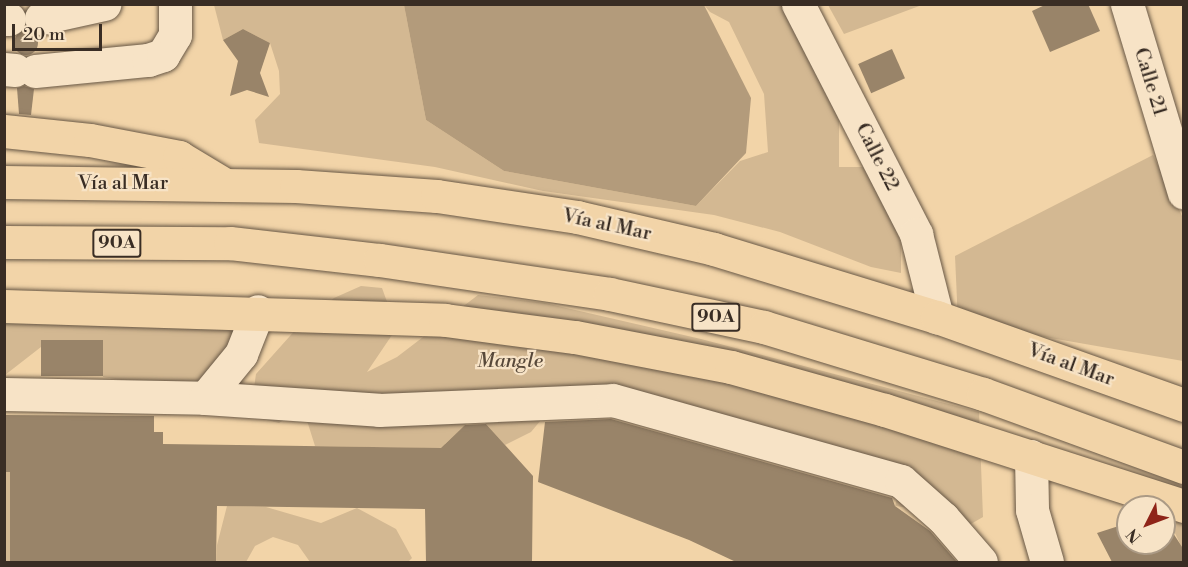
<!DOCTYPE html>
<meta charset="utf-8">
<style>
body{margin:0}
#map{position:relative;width:1188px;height:567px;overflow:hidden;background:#f2d4a8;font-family:"Libre Bodoni",serif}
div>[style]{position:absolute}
.green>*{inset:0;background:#d3b892}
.water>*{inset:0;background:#b39b7b}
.building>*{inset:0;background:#998469;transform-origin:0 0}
.round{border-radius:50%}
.roads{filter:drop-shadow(0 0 2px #675745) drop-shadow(0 0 2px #675745)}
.minor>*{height:33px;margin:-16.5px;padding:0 16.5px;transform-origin:16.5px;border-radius:16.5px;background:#f7e3c6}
.major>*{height:33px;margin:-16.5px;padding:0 16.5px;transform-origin:16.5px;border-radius:16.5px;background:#f2d4a8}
.highway>*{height:33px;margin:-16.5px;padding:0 16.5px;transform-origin:16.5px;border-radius:16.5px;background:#f2d4a8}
span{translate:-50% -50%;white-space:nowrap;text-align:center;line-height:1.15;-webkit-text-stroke:4.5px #f7e3c6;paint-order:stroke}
.shield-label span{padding:2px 4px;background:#f7e3c6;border:2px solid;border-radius:4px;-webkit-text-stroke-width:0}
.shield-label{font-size:18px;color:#392d24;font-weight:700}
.street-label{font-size:20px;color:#392d24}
.park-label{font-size:20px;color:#58493a;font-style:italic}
.frame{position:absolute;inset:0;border:6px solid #392d24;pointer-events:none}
.north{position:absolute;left:1116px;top:495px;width:60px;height:60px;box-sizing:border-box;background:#f7e3c6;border:2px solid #ab9a85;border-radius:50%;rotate:228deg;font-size:16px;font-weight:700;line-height:24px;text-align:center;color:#392d24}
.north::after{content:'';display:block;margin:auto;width:21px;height:27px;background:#8f2418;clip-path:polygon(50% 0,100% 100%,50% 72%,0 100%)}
.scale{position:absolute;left:12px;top:24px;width:90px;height:27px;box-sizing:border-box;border:3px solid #392d24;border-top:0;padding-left:8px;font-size:18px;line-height:21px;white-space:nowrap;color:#392d24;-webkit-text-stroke:4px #f7e3c6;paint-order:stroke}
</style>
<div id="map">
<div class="green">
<div style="clip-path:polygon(214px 5px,404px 5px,426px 120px,504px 171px,696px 206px,740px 161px,768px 152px,764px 94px,729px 22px,710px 12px,704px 5px,784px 5px,839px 120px,839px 167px,872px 167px,901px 243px,901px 273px,871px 267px,780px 232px,714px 215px,543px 191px,435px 167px,259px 143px,255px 120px,280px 94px,279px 71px,270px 43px,243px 29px,223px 40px)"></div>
<div style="clip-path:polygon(828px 5px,922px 5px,844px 34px)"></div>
<div style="clip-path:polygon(1153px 155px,1183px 218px,1183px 361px,958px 322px,955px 256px)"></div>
<div style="clip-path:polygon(361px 286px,382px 288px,390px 310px,392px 335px,367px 372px,397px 357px,478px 295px,545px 303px,701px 339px,979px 412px,983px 517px,962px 529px,933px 511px,895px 506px,901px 485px,621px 409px,546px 414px,531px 432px,505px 445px,477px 414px,445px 444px,459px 462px,425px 448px,315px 446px,303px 408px,279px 423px,250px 416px,256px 374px,298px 327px,334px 298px)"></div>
<div style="clip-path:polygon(5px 310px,246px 322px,207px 394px,103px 377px,102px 341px,41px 347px,5px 375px)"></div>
<div style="clip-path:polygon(5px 472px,19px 472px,10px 504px,10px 562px,5px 562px)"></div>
<div style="clip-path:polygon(1183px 488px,1183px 550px,1164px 510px)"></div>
<div style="clip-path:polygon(227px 506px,266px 507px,321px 523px,357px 508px,396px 529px,412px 558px,408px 562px,310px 562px,298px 545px,273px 537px,255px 546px,246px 562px,216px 562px,217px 545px)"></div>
</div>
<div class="water">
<div style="clip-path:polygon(404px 5px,704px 5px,751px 98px,746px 153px,696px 206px,504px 171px,426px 120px)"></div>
</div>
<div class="building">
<div style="clip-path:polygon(1047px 4px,1088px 4px,1100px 31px,1050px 52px,1032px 11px)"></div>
<div style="clip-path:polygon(243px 29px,270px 43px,260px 73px,269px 97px,247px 90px,230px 96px,238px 61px,223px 40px)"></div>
<div class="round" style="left:14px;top:31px;width:24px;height:24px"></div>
<div style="left:892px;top:49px;width:32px;height:37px;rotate:66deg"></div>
<div style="clip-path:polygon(24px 86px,34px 89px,31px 115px,19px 114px,17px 88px)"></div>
<div style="left:41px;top:340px;width:62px;height:36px"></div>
<div style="clip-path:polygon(4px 415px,154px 416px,154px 432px,163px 432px,163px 444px,441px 448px,465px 425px,486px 424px,533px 476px,532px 562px,426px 562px,425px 509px,217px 506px,216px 562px,10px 562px,10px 472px,4px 472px)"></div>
<div style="clip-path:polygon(611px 419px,892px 498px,895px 506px,930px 531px,957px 562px,736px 562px,689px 540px,538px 482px,545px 422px)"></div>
<div style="clip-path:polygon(1164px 519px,1184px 550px,1184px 562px,1112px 562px,1097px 533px,1128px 523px,1128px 543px,1164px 543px)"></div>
</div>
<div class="roads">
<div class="minor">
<div style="left:798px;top:4px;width:259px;rotate:62.8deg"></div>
<div style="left:916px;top:234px;width:86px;rotate:75.8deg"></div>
<div style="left:1127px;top:4px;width:197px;rotate:73.2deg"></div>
<div style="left:41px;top:18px;width:65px;rotate:-12.5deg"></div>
<div style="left:4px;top:19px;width:5px"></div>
<div style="left:4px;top:69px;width:11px;rotate:5deg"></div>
<div style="left:35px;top:71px;width:114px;rotate:-5.6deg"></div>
<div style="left:148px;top:60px;width:16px;rotate:-18deg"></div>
<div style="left:163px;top:55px;width:23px;rotate:-59deg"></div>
<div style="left:175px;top:35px;width:31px;rotate:-90deg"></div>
<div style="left:4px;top:394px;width:201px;rotate:1.1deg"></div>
<div style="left:205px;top:398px;width:174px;rotate:3.9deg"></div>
<div style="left:379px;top:410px;width:234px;rotate:-2.4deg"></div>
<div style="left:613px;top:400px;width:299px;rotate:15.7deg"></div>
<div style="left:901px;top:481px;width:56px;rotate:41.4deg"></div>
<div style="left:943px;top:518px;width:58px;rotate:49.2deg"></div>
<div style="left:205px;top:398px;width:57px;rotate:-50.7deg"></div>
<div style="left:241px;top:354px;width:46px;rotate:-68.4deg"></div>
<div style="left:1031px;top:456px;width:54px;rotate:88.9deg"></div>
<div style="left:1032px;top:510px;width:54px;rotate:73.9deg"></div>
</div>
<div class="major">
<div style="left:4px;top:306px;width:441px;rotate:1.8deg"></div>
<div style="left:445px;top:320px;width:131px;rotate:7.5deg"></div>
<div style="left:575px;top:337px;width:159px;rotate:10.9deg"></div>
<div style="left:731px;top:367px;width:160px;rotate:15.6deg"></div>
<div style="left:885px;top:410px;width:314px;rotate:17.8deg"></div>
</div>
<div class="highway">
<div style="left:4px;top:131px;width:86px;rotate:6deg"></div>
<div style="left:90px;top:140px;width:91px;rotate:10.8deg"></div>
<div style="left:179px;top:157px;width:50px;rotate:31.2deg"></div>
<div style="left:4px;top:182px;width:292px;rotate:0.8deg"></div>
<div style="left:296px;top:186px;width:141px;rotate:4.1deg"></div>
<div style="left:437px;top:196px;width:142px;rotate:8.5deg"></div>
<div style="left:577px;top:217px;width:141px;rotate:13.1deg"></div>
<div style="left:714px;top:249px;width:233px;rotate:17deg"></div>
<div style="left:937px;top:317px;width:262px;rotate:19.6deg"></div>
<div style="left:4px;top:242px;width:226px;rotate:0.3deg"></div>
<div style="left:230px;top:243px;width:151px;rotate:6.5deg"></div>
<div style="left:380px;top:260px;width:232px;rotate:8.4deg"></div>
<div style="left:610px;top:294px;width:157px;rotate:12.1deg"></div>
<div style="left:764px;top:327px;width:229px;rotate:17deg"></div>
<div style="left:983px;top:394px;width:214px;rotate:20deg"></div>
</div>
</div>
<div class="shield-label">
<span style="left:117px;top:243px">90A</span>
<span style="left:716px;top:317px">90A</span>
</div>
<div class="street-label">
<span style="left:1150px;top:82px;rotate:73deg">Calle 21</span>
<span style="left:877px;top:157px;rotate:63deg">Calle 22</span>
<span style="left:123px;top:183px">Vía al Mar</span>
<span style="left:607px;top:225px;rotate:12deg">Vía al Mar</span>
<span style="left:1071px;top:365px;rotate:20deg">Vía al Mar</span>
</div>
<div class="park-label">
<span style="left:510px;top:361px">Mangle</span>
</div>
<div class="frame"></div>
<div class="north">N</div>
<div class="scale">20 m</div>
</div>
